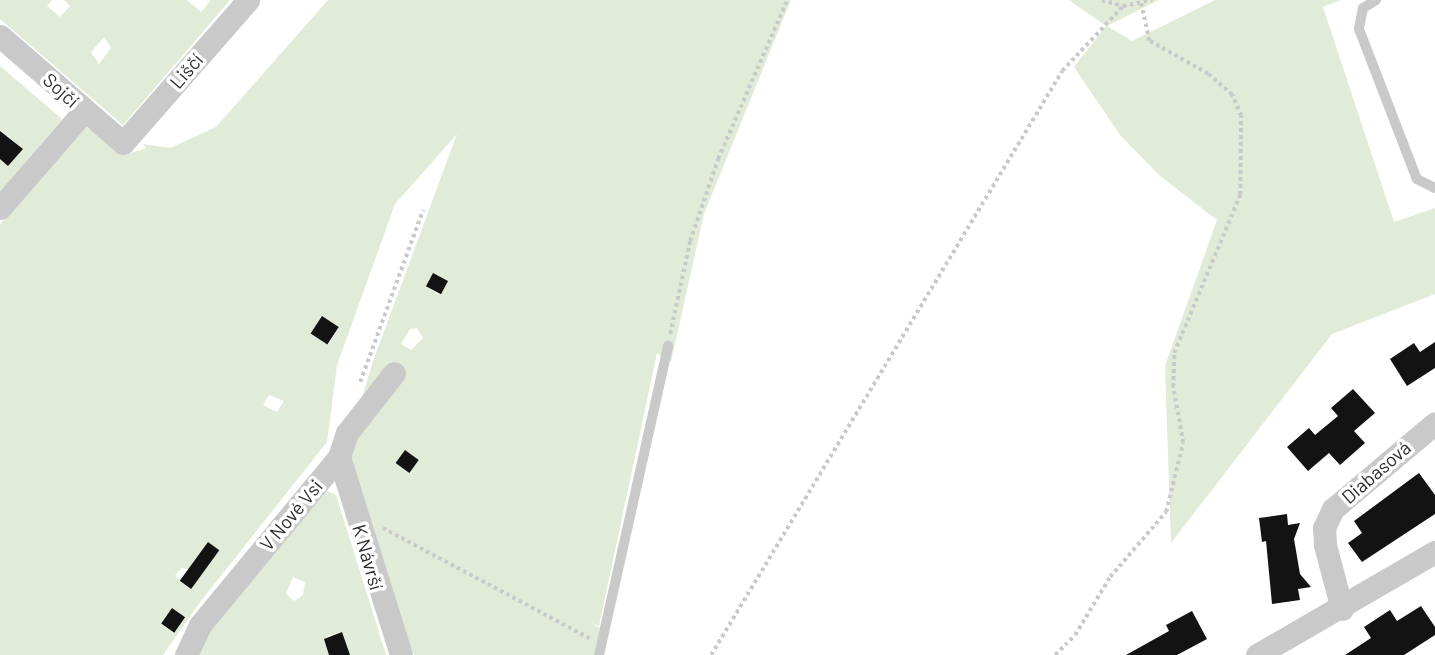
<!DOCTYPE html>
<meta charset="utf-8">
<style>
body{margin:0}
#map{position:relative;width:1435px;height:655px;overflow:hidden;background:#fff;font-family:Barlow,sans-serif}
div>[style]{position:absolute}
.green>*{inset:0;background:#e0ebd8}
.building>*{inset:0;background:#131313;transform-origin:0 0}
.path>*{height:3.5px;margin-top:-1.75px;transform-origin:0;background:repeating-linear-gradient(90deg,#c9c9c9 0 3.5px,transparent 0 7px)}
.service>*{height:10px;margin:-5px;padding:0 5px;transform-origin:5px;border-radius:5px;background:#c9c9c9}
.minor>*{height:23px;margin:-11.5px;padding:0 11.5px;transform-origin:11.5px;border-radius:11.5px;background:#c9c9c9}
span{translate:-50% -50%;white-space:nowrap;text-align:center;line-height:1.15;-webkit-text-stroke:7px #fff;paint-order:stroke}
.street-label{font-size:19px;color:#2c2c2c}
</style>
<div id="map">
<div class="green">
<div style="clip-path:polygon(evenodd,0 0,52px 0,47px 6px,60px 17px,70px 6px,64px 0,187px 0,201px 12px,211px 0,230px 0,123px 125px,0 19px,0 0,104px 37px,111px 48px,99px 64px,91px 52px,104px 37px)"></div>
<div style="clip-path:polygon(evenodd,328px 0,791px 0,704px 214px,671px 362px,657px 353px,599px 626px,591px 623px,600px 628px,594px 655px,414px 655px,343px 461px,372px 364px,457px 134px,395px 204px,337px 365px,327px 442px,201px 601px,163px 655px,0 655px,0 224px,86px 127px,126px 155px,146px 148px,143px 144px,170px 148px,216px 127px,328px 0,433px 273px,448px 281px,439px 295px,426px 286px,433px 273px,328px 0,322px 316px,339px 327px,328px 345px,311px 334px,322px 316px,328px 0,417px 328px,423px 338px,411px 350px,401px 344px,410px 329px,417px 328px,328px 0,269px 395px,284px 401px,277px 412px,263px 405px,269px 395px,328px 0,405px 450px,419px 460px,409px 473px,396px 463px,405px 450px,328px 0,181px 568px,203px 571px,190px 588px,175px 576px,181px 568px,328px 0,172px 608px,185px 618px,173px 633px,160px 623px,172px 608px)"></div>
<div style="clip-path:polygon(1069px 0,1159px 0,1107px 26px,1132px 41px,1215px 0,1341px 0,1323px 7px,1394px 222px,1435px 208px,1435px 294px,1332px 334px,1171px 543px,1165px 366px,1217px 220px,1160px 176px,1120px 135px,1074px 67px,1106px 26px)"></div>
<div style="clip-path:polygon(0 66px,62px 119px,0 192px,0 159px,23px 149px,8px 136px,0 136px)"></div>
<div style="clip-path:polygon(evenodd,323px 489px,336px 495px,386px 655px,347px 655px,342px 632px,326px 636px,329px 655px,196px 655px,217px 617px,323px 489px,293px 577px,305px 582px,303px 595px,294px 601px,286px 594px,293px 577px)"></div>
</div>
<div class="building">
<div style="clip-path:polygon(0 131px,23px 149px,8px 166px,0 159px)"></div>
<div style="left:433px;top:273px;width:17px;height:15px;rotate:28deg"></div>
<div style="left:322px;top:316px;width:20px;height:21px;rotate:33deg"></div>
<div style="clip-path:polygon(1435px 342px,1435px 368px,1407px 386px,1390px 359px,1414px 343px,1420px 352px)"></div>
<div style="clip-path:polygon(1353px 389px,1375px 413px,1354px 431px,1365px 443px,1340px 465px,1329px 453px,1308px 471px,1287px 447px,1309px 428px,1315px 435px,1338px 416px,1331px 408px)"></div>
<div style="left:405px;top:450px;width:17px;height:16px;rotate:36deg"></div>
<div style="clip-path:polygon(1419px 473px,1435px 495px,1435px 514px,1362px 562px,1348px 543px,1362px 533px,1354px 521px)"></div>
<div style="clip-path:polygon(1287px 514px,1288px 525px,1300px 523px,1294px 539px,1300px 574px,1311px 587px,1298px 589px,1300px 600px,1272px 604px,1266px 541px,1262px 542px,1259px 518px)"></div>
<div style="left:208px;top:542px;width:14px;height:48px;rotate:36deg"></div>
<div style="clip-path:polygon(1421px 606px,1435px 627px,1435px 635px,1404px 655px,1345px 655px,1371px 638px,1364px 627px,1390px 610px,1397px 621px)"></div>
<div style="left:172px;top:608px;width:16px;height:19px;rotate:35deg"></div>
<div style="clip-path:polygon(1192px 611px,1207px 639px,1177px 655px,1126px 655px,1169px 631px,1166px 625px)"></div>
<div style="clip-path:polygon(342px 632px,350px 655px,329px 655px,324px 639px)"></div>
</div>
<div class="path">
<div style="left:1102px;top:0;width:22px;rotate:16deg"></div>
<div style="left:1123px;top:6px;width:30px;rotate:-12deg"></div>
<div style="left:670px;top:334px;width:95px;rotate:-77.9deg"></div>
<div style="left:690px;top:241px;width:87px;rotate:-71.1deg"></div>
<div style="left:718px;top:159px;width:173px;rotate:-66.5deg"></div>
<div style="left:360px;top:382px;width:183px;rotate:-69.9deg"></div>
<div style="left:383px;top:528px;width:234px;rotate:28.1deg"></div>
<div style="left:711px;top:655px;width:681px;rotate:-58.99deg"></div>
<div style="left:1062px;top:71px;width:89px;rotate:-46.8deg"></div>
<div style="left:1055px;top:655px;width:28px;rotate:-45deg"></div>
<div style="left:1075px;top:635px;width:68px;rotate:-58.9deg"></div>
<div style="left:1110px;top:577px;width:86px;rotate:-49.3deg"></div>
<div style="left:1166px;top:512px;width:71px;rotate:-76.2deg"></div>
<div style="left:1183px;top:443px;width:57px;rotate:-100.1deg"></div>
<div style="left:1173px;top:387px;width:34px;rotate:-88deg"></div>
<div style="left:1174px;top:353px;width:171px;rotate:-67.3deg"></div>
<div style="left:1240px;top:195px;width:79px;rotate:-89.3deg"></div>
<div style="left:1241px;top:116px;width:23px;rotate:-113deg"></div>
<div style="left:1232px;top:95px;width:32px;rotate:-139deg"></div>
<div style="left:1208px;top:74px;width:68px;rotate:-150.8deg"></div>
<div style="left:1149px;top:41px;width:38px;rotate:-102deg"></div>
</div>
<div class="service">
<div style="left:1376px;top:0;width:15px;rotate:148deg"></div>
<div style="left:1363px;top:8px;width:21px;rotate:101deg"></div>
<div style="left:1359px;top:29px;width:161px;rotate:68.9deg"></div>
<div style="left:1417px;top:179px;width:20px;rotate:27deg"></div>
<div style="left:599px;top:655px;width:317px;rotate:-77.4deg"></div>
</div>
<div class="minor">
<div style="left:0;top:36px;width:163px;rotate:41deg"></div>
<div style="left:123px;top:143px;width:190px;rotate:-48.8deg"></div>
<div style="left:0;top:208px;width:128px;rotate:-49.1deg"></div>
<div style="left:339px;top:457px;width:207px;rotate:72.6deg"></div>
<div style="left:1342px;top:609px;width:66px;rotate:-104.9deg"></div>
<div style="left:1325px;top:545px;width:17px;rotate:-93deg"></div>
<div style="left:1324px;top:528px;width:21px;rotate:-65deg"></div>
<div style="left:1333px;top:509px;width:133px;rotate:-40.1deg"></div>
<div style="left:186px;top:655px;width:33px;rotate:-65deg"></div>
<div style="left:200px;top:625px;width:218px;rotate:-50.4deg"></div>
<div style="left:339px;top:457px;width:25px;rotate:-72deg"></div>
<div style="left:347px;top:433px;width:76px;rotate:-51.9deg"></div>
<div style="left:1257px;top:655px;width:206px;rotate:-30.1deg"></div>
</div>
<div class="street-label">
<span style="left:186px;top:71px;rotate:-49deg">Liščí</span>
<span style="left:61px;top:90px;rotate:42deg">Sojčí</span>
<span style="left:1376px;top:472px;rotate:-41deg">Diabasová</span>
<span style="left:291px;top:515px;rotate:-50deg">V Nové Vsi</span>
<span style="left:368px;top:557px;rotate:74deg">K Návrší</span>
</div>
</div>
